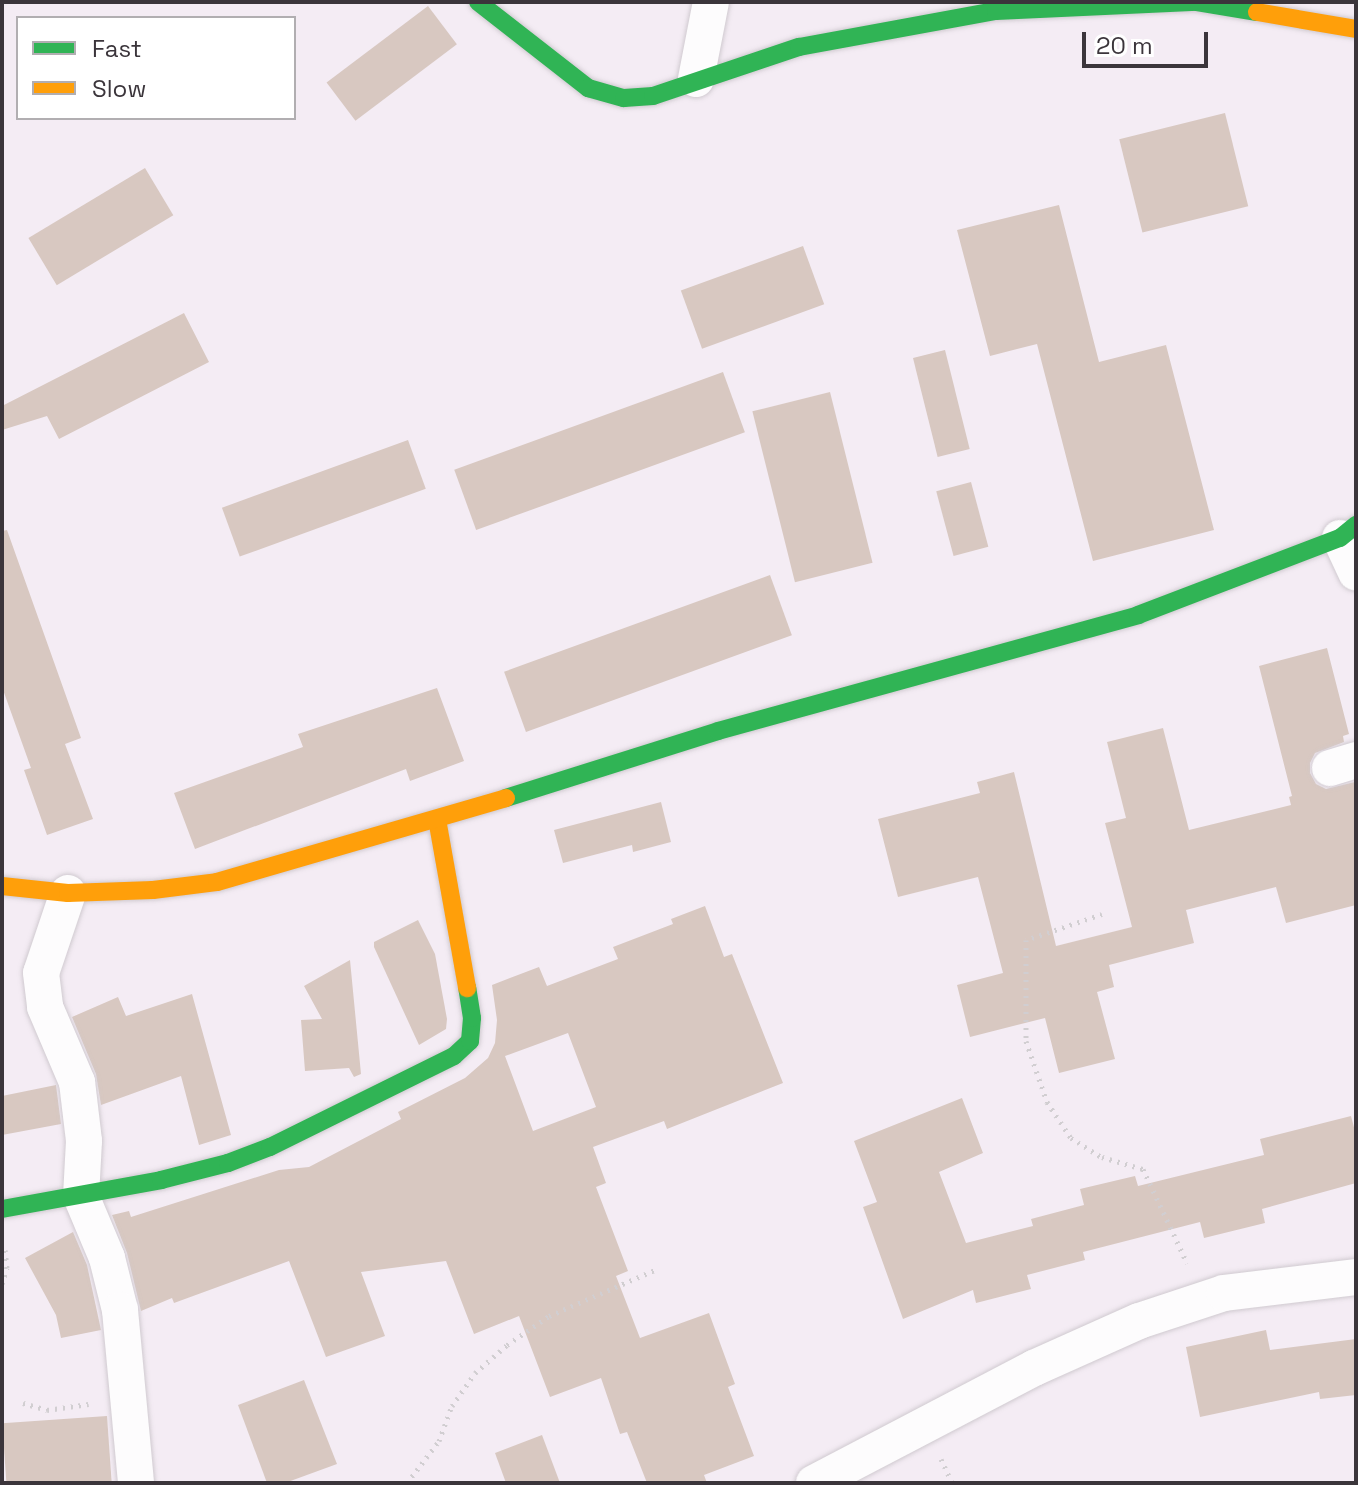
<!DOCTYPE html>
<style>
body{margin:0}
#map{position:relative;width:1358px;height:1485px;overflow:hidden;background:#f4ecf4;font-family:"Space Grotesk",sans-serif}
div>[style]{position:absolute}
.building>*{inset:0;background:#d8c8c1;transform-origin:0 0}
.path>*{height:5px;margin-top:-2.5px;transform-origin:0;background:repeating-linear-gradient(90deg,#d1ced1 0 2px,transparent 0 8px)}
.roads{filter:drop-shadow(0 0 2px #d0cad0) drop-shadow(0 0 2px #d0cad0)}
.street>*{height:36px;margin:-18px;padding:0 18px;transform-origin:18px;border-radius:18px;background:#fdfcfd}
.fast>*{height:18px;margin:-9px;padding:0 9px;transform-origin:9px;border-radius:9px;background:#30b455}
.slow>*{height:18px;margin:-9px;padding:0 9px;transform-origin:9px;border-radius:9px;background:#ff9f0a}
span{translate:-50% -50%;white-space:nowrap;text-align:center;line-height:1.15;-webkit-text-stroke:6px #fff;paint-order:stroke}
.frame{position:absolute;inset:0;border:4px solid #3b353b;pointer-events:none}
.legend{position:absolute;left:16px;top:16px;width:280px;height:104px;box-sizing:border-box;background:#fff;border:2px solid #b1aeb1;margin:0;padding:10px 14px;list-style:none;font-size:24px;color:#3b353b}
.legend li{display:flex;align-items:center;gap:16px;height:40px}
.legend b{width:40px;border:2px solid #b1aeb1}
.scale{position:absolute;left:1082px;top:32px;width:126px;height:36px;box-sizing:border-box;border:4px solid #3b353b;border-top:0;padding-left:10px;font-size:24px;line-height:28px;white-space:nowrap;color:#3b353b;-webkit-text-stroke:6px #fff;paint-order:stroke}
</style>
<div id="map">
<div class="building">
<div style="left:428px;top:6px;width:48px;height:127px;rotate:53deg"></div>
<div style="left:1225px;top:113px;width:96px;height:109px;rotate:76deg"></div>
<div style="left:145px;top:168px;width:55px;height:136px;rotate:59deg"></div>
<div style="clip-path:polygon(1059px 205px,1099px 362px,1166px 345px,1214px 530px,1093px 561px,1037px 344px,990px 356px,957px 230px)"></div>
<div style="left:803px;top:246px;width:62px;height:130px;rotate:70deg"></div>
<div style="clip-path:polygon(184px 313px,209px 362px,59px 439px,47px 416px,2px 430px,2px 406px)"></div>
<div style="left:945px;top:350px;width:102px;height:33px;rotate:76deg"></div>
<div style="left:723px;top:372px;width:64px;height:286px;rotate:70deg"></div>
<div style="left:830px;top:392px;width:176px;height:80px;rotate:76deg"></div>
<div style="left:408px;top:440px;width:52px;height:198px;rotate:70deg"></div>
<div style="left:971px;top:482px;width:67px;height:36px;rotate:75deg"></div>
<div style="clip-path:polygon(7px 530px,81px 738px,65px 744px,93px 819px,47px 835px,24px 770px,31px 768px,2px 687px,2px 531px)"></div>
<div style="left:770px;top:575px;width:64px;height:283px;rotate:70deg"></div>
<div style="clip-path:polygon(1327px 648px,1349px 734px,1343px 736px,1344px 742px,1315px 753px,1310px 763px,1310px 773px,1316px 784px,1326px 789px,1355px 782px,1356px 905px,1286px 923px,1276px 887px,1186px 910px,1194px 943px,1109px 965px,1114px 987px,1097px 992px,1115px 1059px,1059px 1073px,1045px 1018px,970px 1037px,957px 985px,1003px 973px,978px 877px,898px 897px,878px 819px,980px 793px,977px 782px,1014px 772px,1056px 946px,1132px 927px,1105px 823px,1126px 818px,1107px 742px,1163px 728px,1189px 830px,1291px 805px,1289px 797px,1292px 796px,1259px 666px)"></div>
<div style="clip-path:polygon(437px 688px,464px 761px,410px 781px,406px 769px,195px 849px,174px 793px,303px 747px,298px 734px)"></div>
<div style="clip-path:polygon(661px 802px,671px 842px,633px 852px,632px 845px,563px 863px,554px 830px)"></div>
<div style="clip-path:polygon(evenodd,705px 906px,724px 957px,732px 954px,783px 1083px,667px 1129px,664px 1121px,593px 1147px,606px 1183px,596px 1187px,628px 1271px,616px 1276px,640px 1338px,709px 1313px,735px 1384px,728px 1387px,754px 1456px,704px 1475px,707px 1483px,647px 1483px,627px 1432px,620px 1434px,601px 1378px,550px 1397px,519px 1316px,474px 1334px,446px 1261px,361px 1272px,385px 1336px,326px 1357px,289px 1261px,174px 1303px,172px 1298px,141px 1311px,127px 1253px,112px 1215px,129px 1211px,131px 1217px,279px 1170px,309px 1167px,401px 1119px,398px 1112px,465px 1078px,488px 1058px,495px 1043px,497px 1020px,492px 985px,539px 967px,547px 986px,618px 959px,613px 947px,673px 924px,671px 919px,705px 906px,568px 1033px,596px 1107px,533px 1131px,505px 1056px,568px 1033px)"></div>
<div style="clip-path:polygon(418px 920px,435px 954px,447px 1019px,446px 1029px,419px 1045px,374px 947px,374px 942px)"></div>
<div style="clip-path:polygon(350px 960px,361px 1074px,354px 1077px,349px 1068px,305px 1071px,301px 1020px,322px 1019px,304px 986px)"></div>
<div style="clip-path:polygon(192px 994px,231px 1135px,199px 1145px,181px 1076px,101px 1105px,96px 1074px,72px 1017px,118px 997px,126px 1016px)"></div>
<div style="clip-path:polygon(56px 1085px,61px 1124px,2px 1135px,2px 1096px)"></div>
<div style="clip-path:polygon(962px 1098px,983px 1153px,939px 1172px,966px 1243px,1033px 1226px,1031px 1219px,1084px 1205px,1080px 1189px,1135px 1176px,1138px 1186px,1264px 1155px,1260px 1139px,1351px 1116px,1356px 1135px,1356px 1183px,1262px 1209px,1265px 1223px,1204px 1238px,1200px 1222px,1083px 1252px,1085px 1260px,1027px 1275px,1031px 1289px,976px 1303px,973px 1290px,903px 1319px,863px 1207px,877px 1202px,854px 1141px)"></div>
<div style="clip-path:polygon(73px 1232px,87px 1265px,101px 1330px,61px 1338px,56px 1315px,25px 1258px)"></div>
<div style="clip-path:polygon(1266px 1330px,1270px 1350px,1356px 1339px,1356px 1395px,1320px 1399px,1319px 1392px,1200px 1417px,1186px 1347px)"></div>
<div style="clip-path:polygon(304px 1380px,337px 1464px,285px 1483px,267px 1483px,238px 1405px)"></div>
<div style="left:107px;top:1416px;width:67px;height:105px;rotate:86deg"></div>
<div style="clip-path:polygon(542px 1435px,560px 1483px,506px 1483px,495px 1453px)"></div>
</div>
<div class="path">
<div style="left:1102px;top:914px;width:80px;rotate:161.1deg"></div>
<div style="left:1026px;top:940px;width:101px;rotate:90deg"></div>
<div style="left:1026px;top:1041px;width:65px;rotate:71deg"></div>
<div style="left:1047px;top:1102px;width:43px;rotate:56.3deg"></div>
<div style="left:1071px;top:1138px;width:36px;rotate:32deg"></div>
<div style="left:1102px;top:1157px;width:43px;rotate:16.3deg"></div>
<div style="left:1143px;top:1169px;width:104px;rotate:64.9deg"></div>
<div style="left:2px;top:1284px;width:17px;rotate:-73deg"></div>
<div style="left:7px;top:1268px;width:18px;rotate:-96deg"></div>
<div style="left:23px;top:1403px;width:25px;rotate:16deg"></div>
<div style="left:47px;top:1410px;width:42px;rotate:-8.1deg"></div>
<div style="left:941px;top:1459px;width:26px;rotate:65deg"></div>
<div style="left:407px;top:1483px;width:53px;rotate:-52.7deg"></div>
<div style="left:439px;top:1441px;width:37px;rotate:-70deg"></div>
<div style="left:452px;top:1406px;width:40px;rotate:-55.1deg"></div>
<div style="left:475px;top:1373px;width:43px;rotate:-41.2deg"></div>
<div style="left:507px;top:1345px;width:51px;rotate:-34.6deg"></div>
<div style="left:549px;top:1316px;width:116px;rotate:-23.5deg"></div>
</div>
<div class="roads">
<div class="street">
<div style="left:696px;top:79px;width:78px;rotate:-79deg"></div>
<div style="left:1340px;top:538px;width:38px;rotate:65deg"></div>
<div style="left:1330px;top:768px;width:27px;rotate:-17deg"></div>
<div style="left:68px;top:893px;width:84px;rotate:108.6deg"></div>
<div style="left:41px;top:973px;width:34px;rotate:83deg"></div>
<div style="left:45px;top:1007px;width:82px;rotate:66.9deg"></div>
<div style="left:77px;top:1082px;width:59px;rotate:83.2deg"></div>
<div style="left:84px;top:1141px;width:55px;rotate:93.1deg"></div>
<div style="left:81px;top:1196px;width:67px;rotate:67.2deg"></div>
<div style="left:107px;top:1258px;width:54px;rotate:76deg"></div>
<div style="left:120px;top:1310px;width:174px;rotate:84.7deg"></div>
<div style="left:814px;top:1483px;width:248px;rotate:-27.6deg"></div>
<div style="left:1034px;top:1368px;width:115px;rotate:-24.1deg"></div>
<div style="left:1139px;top:1321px;width:89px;rotate:-18.2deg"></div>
<div style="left:1224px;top:1293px;width:133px;rotate:-6.9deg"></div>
</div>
<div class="fast">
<div style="left:478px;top:2px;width:140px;rotate:38deg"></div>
<div style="left:588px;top:88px;width:37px;rotate:16deg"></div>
<div style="left:624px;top:98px;width:29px;rotate:-4deg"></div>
<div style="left:653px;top:96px;width:154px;rotate:-18.6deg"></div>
<div style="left:799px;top:47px;width:200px;rotate:-10.4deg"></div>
<div style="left:996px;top:11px;width:201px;rotate:-2.6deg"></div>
<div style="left:1197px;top:2px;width:61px;rotate:9.5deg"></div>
<div style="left:506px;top:798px;width:222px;rotate:-17.5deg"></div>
<div style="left:718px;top:731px;width:436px;rotate:-15.4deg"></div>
<div style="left:1138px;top:615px;width:216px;rotate:-20.9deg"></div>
<div style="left:1340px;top:538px;width:21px;rotate:-39deg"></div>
<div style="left:2px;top:1209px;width:162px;rotate:-10.3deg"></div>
<div style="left:161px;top:1180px;width:69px;rotate:-14.2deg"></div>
<div style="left:228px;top:1163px;width:45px;rotate:-20.9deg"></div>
<div style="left:270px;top:1147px;width:205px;rotate:-26.3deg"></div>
<div style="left:454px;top:1056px;width:22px;rotate:-43deg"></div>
<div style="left:470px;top:1041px;width:23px;rotate:-85deg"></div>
<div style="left:472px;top:1018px;width:30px;rotate:-99deg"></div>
</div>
<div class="slow">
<div style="left:1257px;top:12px;width:100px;rotate:9.7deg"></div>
<div style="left:437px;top:819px;width:172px;rotate:79.9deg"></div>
<div style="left:2px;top:886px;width:66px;rotate:6.1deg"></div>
<div style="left:68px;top:893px;width:85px;rotate:-2deg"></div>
<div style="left:153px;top:890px;width:64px;rotate:-7.1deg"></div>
<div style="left:217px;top:882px;width:301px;rotate:-16.2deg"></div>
</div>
</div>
<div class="frame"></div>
<ul class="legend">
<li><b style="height:10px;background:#30b455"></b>Fast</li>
<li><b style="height:10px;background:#ff9f0a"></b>Slow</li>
</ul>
<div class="scale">20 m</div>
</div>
